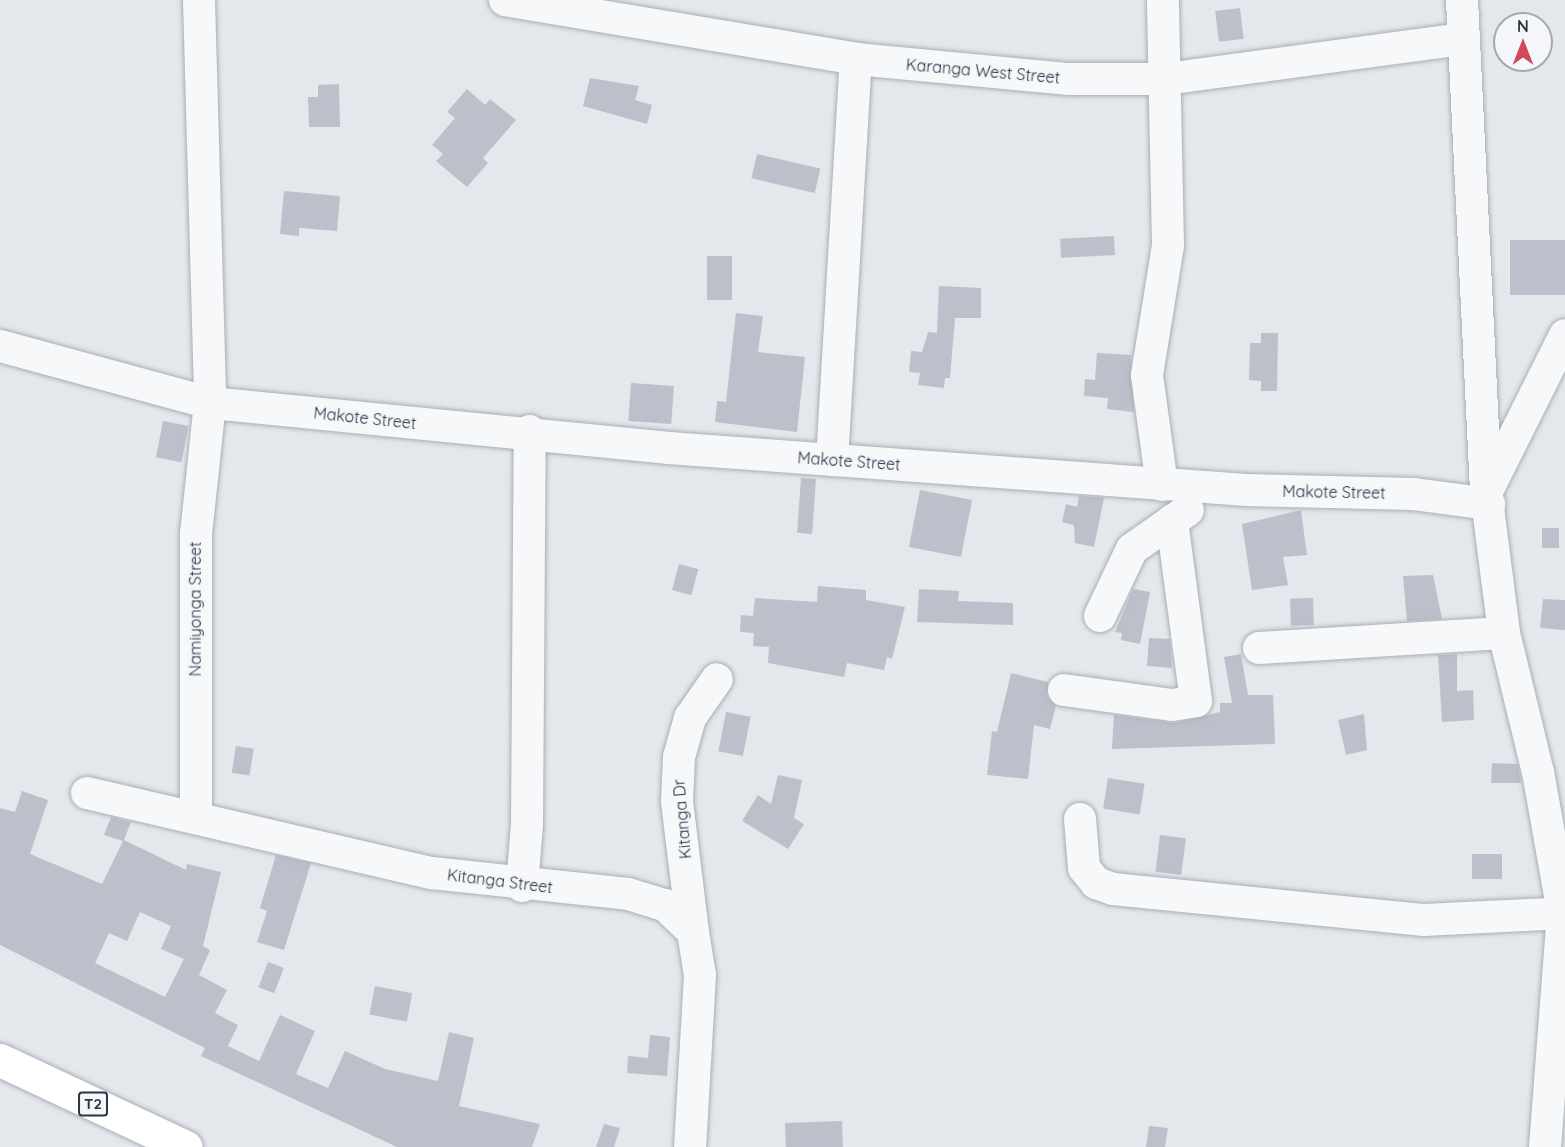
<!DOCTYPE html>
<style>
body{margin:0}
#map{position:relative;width:1565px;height:1147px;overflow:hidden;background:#e4e7ec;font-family:Quicksand,sans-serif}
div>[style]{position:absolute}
.building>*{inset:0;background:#bbc0ca;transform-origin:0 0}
.roads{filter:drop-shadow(0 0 2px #a9aeb7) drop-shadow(0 0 2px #a9aeb7)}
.minor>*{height:32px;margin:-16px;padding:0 16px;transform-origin:16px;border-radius:16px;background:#f7f8fa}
.highway>*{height:33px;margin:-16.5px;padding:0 16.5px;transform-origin:16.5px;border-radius:16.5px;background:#fff}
span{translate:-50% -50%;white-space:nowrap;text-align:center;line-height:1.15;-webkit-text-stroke:4.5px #f4f6f9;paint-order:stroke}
.shield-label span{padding:2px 4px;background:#f4f6f9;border:2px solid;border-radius:4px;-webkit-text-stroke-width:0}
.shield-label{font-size:15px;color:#2b3445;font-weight:700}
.street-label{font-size:16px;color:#2b3445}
.north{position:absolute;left:1493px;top:12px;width:60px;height:60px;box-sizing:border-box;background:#f4f6f9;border:2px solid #a4a8b1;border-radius:50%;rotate:0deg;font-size:16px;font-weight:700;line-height:24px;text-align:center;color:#2b3445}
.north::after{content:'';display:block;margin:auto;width:21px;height:27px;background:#d1495b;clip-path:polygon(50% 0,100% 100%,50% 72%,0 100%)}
</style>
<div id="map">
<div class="building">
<div style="left:1240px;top:8px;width:31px;height:25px;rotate:83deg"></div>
<div style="clip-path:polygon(590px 78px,639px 86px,635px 100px,652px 105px,647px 124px,583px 106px)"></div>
<div style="clip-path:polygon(339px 84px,340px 127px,309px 127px,308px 97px,318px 97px,318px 85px)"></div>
<div style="clip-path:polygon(467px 89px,485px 105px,490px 99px,516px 120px,483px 158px,488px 163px,467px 187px,436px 161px,443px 154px,432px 145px,455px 118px,447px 112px)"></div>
<div style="left:757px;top:154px;width:65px;height:25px;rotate:13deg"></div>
<div style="clip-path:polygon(284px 191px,340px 196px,337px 231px,299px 228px,299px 236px,280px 234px)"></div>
<div style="left:1114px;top:236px;width:19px;height:54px;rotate:87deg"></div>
<div style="left:1565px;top:240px;width:55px;height:55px;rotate:90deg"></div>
<div style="left:707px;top:256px;width:25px;height:44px"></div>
<div style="clip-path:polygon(939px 286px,981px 288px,981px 318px,955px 318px,950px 378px,945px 378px,944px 388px,918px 385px,920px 373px,909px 372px,911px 351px,922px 352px,928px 332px,937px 333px)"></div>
<div style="clip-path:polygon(736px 313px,763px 316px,758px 352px,805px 357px,797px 432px,715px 422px,717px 401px,726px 402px)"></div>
<div style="clip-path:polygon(1261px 333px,1278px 333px,1277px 391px,1261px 391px,1261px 381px,1249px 380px,1250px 343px,1261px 343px)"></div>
<div style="clip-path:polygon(1097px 353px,1131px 355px,1134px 412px,1107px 409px,1108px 398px,1084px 396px,1085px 379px,1095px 380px)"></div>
<div style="left:631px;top:383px;width:43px;height:38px;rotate:4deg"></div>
<div style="left:163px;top:421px;width:26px;height:37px;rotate:11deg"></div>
<div style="left:801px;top:478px;width:15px;height:55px;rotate:4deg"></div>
<div style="left:920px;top:490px;width:53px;height:58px;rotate:11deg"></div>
<div style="clip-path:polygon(1079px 496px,1104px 498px,1094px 547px,1075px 543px,1074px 525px,1062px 522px,1066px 504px,1077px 507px)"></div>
<div style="clip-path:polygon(1301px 510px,1307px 555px,1283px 557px,1288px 585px,1252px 590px,1242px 524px)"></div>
<div style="left:1542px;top:528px;width:17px;height:20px"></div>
<div style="left:679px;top:564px;width:20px;height:27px;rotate:15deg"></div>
<div style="clip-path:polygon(1433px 575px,1442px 619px,1407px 621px,1403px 576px)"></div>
<div style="clip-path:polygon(818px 586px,866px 590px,866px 600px,905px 607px,892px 659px,887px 657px,884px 670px,847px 663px,844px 677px,768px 663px,769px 647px,753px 646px,754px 633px,740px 632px,741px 615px,753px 616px,755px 598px,817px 602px)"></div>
<div style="clip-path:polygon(919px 589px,959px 591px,958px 601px,1013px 603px,1013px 625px,917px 622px)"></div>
<div style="clip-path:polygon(1133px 589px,1150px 592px,1140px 644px,1121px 640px,1122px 633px,1115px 632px)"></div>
<div style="left:1313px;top:598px;width:27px;height:23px;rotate:88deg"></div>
<div style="clip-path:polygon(1543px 599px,1565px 600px,1565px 630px,1540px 628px)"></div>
<div style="clip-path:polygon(1149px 638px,1170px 639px,1172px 668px,1147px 666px)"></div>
<div style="clip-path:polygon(1241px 654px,1248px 695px,1273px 695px,1275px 744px,1112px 749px,1114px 715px,1175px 723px,1220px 712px,1220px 703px,1232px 703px,1224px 657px)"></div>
<div style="clip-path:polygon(1457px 654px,1457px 691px,1473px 690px,1474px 720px,1442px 722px,1438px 655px,1428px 656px)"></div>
<div style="clip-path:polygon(1011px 673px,1048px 682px,1047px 696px,1056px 706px,1050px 729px,1034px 725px,1028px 779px,987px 775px,992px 731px,997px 732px)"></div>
<div style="left:726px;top:712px;width:25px;height:40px;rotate:11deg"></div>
<div style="clip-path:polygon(1364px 714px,1367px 750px,1346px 755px,1338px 720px)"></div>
<div style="left:236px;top:746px;width:18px;height:27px;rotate:9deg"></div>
<div style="clip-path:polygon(1492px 763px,1518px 764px,1521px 783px,1491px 783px)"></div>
<div style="clip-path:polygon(778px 775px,802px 780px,794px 818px,804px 824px,788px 849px,742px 821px,758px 795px,771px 804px)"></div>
<div style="left:1108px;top:778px;width:37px;height:31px;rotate:9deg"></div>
<div style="clip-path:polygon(evenodd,22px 791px,48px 800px,30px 854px,102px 884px,123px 841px,104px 835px,111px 817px,131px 822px,124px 840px,186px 870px,187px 864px,221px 872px,203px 946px,210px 950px,199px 975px,227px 990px,215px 1013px,238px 1025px,228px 1046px,259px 1061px,280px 1015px,315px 1031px,296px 1074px,328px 1088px,345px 1051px,385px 1069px,438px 1081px,449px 1032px,474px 1038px,459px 1106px,540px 1124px,532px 1147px,397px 1147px,201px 1056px,205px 1048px,0 945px,0 808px,15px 812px,22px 791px,140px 912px,171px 926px,161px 949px,184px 959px,165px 997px,95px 963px,109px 933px,127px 941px,140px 912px)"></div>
<div style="left:1160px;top:835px;width:26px;height:37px;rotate:7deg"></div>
<div style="left:1472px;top:854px;width:30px;height:25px"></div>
<div style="clip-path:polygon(276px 855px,311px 863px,284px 950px,257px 942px,267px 911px,260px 908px)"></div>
<div style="left:268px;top:962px;width:17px;height:27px;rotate:21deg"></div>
<div style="left:375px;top:986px;width:38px;height:29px;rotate:11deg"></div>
<div style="clip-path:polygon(650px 1035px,670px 1037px,667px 1076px,627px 1073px,628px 1056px,648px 1058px)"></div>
<div style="left:842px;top:1121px;width:26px;height:57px;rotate:88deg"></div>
<div style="clip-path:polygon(604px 1124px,620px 1128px,614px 1147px,596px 1147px)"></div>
<div style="clip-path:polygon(1149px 1126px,1168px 1128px,1165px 1147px,1146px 1147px)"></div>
</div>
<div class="roads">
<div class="minor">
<div style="left:199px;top:0;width:403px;rotate:88.4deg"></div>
<div style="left:210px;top:403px;width:461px;rotate:5.6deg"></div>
<div style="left:669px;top:448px;width:579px;rotate:4.16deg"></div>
<div style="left:1246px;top:490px;width:167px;rotate:1.4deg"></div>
<div style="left:1413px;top:494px;width:77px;rotate:7.5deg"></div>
<div style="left:505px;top:0;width:356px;rotate:9.5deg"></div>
<div style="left:856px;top:59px;width:214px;rotate:5.4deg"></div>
<div style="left:1069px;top:79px;width:97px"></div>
<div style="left:1166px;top:79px;width:300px;rotate:-7.7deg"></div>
<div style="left:1462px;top:0;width:493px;rotate:87.2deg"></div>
<div style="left:1486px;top:492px;width:142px;rotate:82.7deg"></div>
<div style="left:1504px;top:633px;width:143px;rotate:76.3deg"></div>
<div style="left:1538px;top:772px;width:143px;rotate:79.9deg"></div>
<div style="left:1563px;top:913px;width:235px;rotate:94.4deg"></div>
<div style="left:0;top:346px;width:218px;rotate:15.2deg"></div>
<div style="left:210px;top:403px;width:132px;rotate:96.1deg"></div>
<div style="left:196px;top:534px;width:281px;rotate:90deg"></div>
<div style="left:832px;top:460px;width:402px;rotate:-86.6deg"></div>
<div style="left:1162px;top:485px;width:111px;rotate:-97.8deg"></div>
<div style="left:1147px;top:375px;width:132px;rotate:-80.8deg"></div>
<div style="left:1168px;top:245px;width:245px;rotate:-91.2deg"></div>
<div style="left:1488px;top:489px;width:172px;rotate:-63.4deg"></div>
<div style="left:1100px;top:616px;width:74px;rotate:-64.5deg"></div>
<div style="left:1132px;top:549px;width:68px;rotate:-34.9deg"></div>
<div style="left:1259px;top:648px;width:245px;rotate:-3.5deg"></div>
<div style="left:1064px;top:690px;width:109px;rotate:7.9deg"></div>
<div style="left:1172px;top:705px;width:24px;rotate:-9deg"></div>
<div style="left:1196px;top:701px;width:182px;rotate:-97.6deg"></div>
<div style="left:87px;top:793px;width:354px;rotate:13.1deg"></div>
<div style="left:432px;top:873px;width:197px;rotate:6.1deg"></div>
<div style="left:628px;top:894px;width:39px;rotate:17deg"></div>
<div style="left:665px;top:905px;width:39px;rotate:44deg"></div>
<div style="left:693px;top:932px;width:44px;rotate:80.8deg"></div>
<div style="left:700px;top:975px;width:172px;rotate:93.3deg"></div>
<div style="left:1080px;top:819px;width:49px;rotate:85.3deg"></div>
<div style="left:1084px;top:868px;width:19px;rotate:51deg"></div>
<div style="left:1096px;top:883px;width:18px;rotate:19deg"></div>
<div style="left:1113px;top:889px;width:313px;rotate:5.7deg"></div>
<div style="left:1424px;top:920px;width:141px;rotate:-2.8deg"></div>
<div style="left:522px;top:886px;width:62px;rotate:-85.4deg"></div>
<div style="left:527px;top:824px;width:393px;rotate:-89.6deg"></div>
<div style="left:693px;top:932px;width:132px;rotate:-97deg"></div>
<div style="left:677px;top:801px;width:44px;rotate:-87.4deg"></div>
<div style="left:679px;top:757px;width:41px;rotate:-74.2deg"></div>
<div style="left:690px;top:718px;width:47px;rotate:-55.3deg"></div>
</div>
<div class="highway">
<div style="left:0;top:1060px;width:205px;rotate:25.1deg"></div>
</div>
</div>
<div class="shield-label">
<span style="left:93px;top:1104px">T2</span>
</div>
<div class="street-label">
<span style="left:983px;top:71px;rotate:5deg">Karanga West Street</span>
<span style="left:365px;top:418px;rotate:6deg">Makote Street</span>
<span style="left:849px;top:461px;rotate:4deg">Makote Street</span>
<span style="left:1334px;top:492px;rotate:1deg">Makote Street</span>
<span style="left:195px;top:609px;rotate:-90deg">Namiyonga Street</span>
<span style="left:682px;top:819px;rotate:-95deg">Kitanga Dr</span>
<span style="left:500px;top:881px;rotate:7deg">Kitanga Street</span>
</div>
<div class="north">N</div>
</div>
